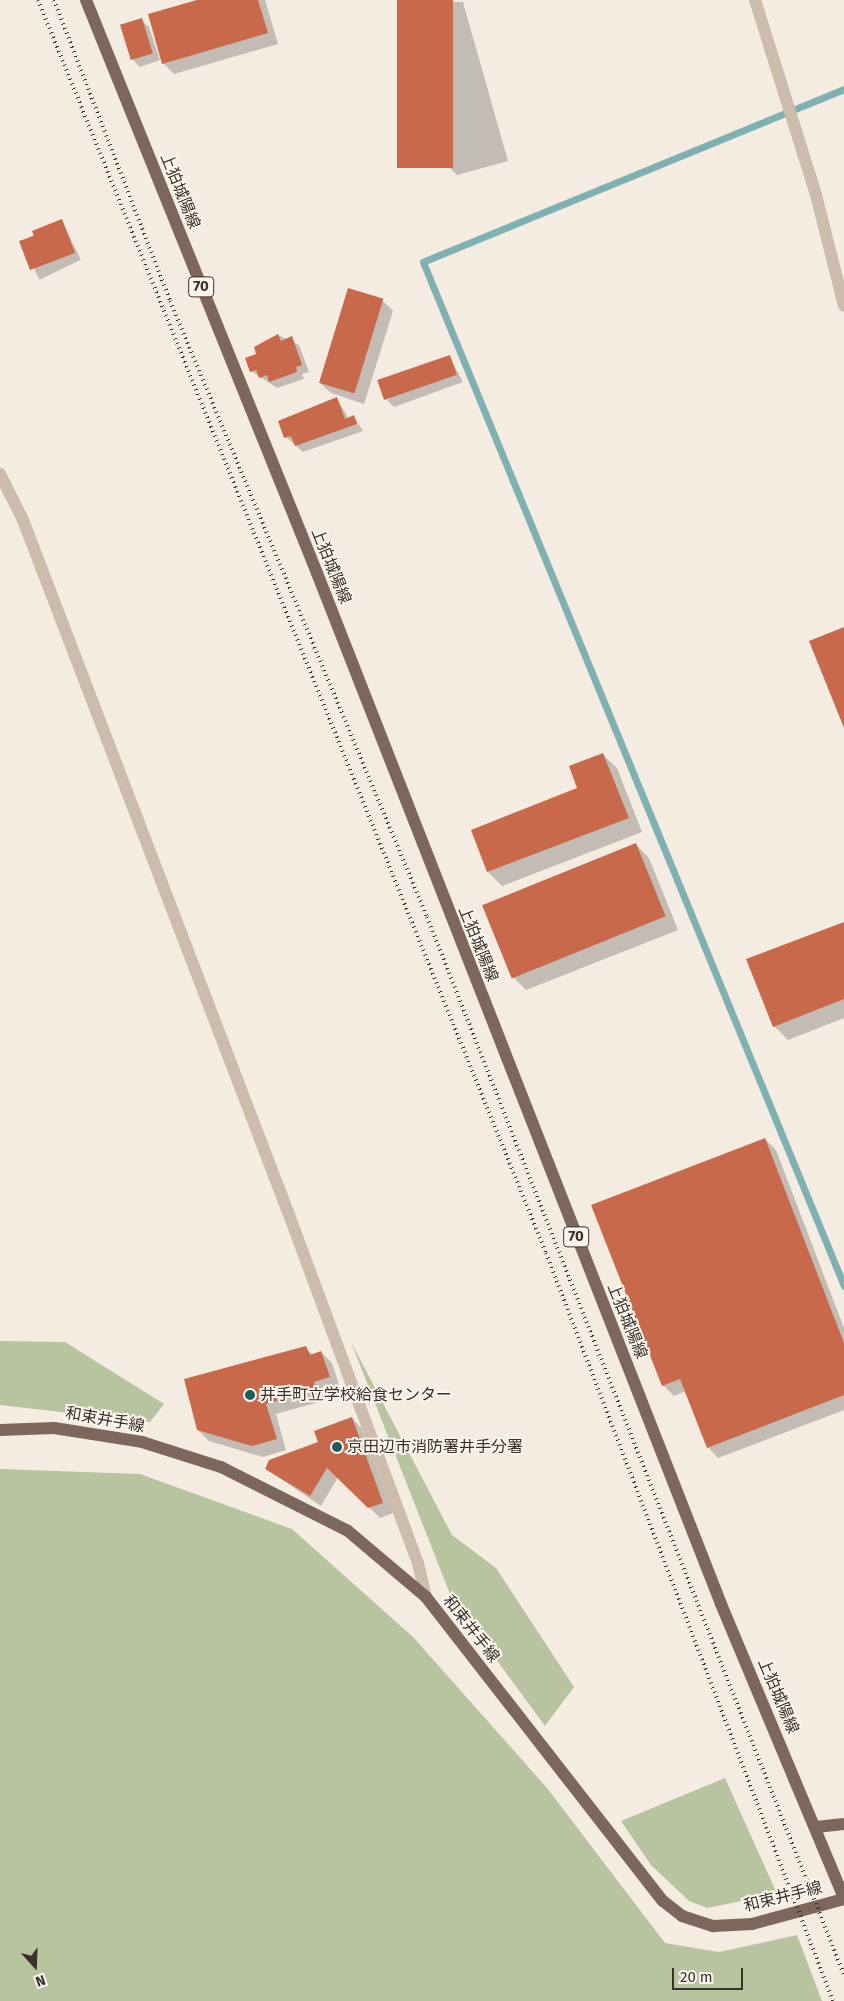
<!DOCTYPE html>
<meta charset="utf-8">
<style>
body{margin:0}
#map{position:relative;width:844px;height:2001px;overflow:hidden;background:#f4ebe1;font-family:"Fira Sans","Noto Sans JP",sans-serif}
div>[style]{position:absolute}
.green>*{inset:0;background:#b8c4a0}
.shadow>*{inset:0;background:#0003;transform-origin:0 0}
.stream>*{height:7px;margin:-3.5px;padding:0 3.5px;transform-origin:3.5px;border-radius:3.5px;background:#7fb0b2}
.building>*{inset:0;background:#c8694b;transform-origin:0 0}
.minor>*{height:12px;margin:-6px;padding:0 6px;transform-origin:6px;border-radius:6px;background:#cdbbac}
.major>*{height:12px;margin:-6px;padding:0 6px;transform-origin:6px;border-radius:6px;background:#7d675c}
.rail>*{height:4px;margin-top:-2px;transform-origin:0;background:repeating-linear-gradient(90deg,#3b302b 0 1px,transparent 0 5px)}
.dots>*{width:14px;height:14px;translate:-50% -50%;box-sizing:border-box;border:2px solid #fbf5ee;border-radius:50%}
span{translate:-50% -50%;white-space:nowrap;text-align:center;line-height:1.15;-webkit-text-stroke:4px #fbf5ee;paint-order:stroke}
.shield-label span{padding:1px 4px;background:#fbf5ee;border:1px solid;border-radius:4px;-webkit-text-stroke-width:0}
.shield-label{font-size:15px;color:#3b302b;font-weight:700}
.street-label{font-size:16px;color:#3b302b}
.poi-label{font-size:16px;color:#3b302b}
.left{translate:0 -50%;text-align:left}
.north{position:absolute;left:10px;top:1941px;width:50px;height:50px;-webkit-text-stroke:4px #fbf5ee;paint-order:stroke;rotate:160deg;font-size:14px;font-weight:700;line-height:20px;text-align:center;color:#3b302b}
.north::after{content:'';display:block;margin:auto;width:18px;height:22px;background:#3b302b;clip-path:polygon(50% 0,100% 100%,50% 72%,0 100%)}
.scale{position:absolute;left:672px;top:1968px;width:71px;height:22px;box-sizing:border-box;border:2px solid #3b302b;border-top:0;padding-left:6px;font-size:15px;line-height:18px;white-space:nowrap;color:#3b302b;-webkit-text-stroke:4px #fbf5ee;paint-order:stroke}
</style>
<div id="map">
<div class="green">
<div style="clip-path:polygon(0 1341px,65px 1342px,164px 1404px,150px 1422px,0 1405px)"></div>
<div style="clip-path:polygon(351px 1342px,452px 1535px,496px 1568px,574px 1687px,545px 1726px,452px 1599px)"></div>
<div style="clip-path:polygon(0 1469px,140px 1474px,292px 1529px,413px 1637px,547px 1788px,665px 1943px,719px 1952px,797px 1935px,822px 2001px,0 2001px)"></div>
<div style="clip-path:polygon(725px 1778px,777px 1894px,707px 1908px,689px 1901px,651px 1865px,621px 1821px)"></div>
</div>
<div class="shadow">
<div style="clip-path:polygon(202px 0,265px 0,278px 44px,174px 74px,163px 63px)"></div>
<div style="clip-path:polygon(398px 0,463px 2px,508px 161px,457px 175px,443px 161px)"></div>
<div style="clip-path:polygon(141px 20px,149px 27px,160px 60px,140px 67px,133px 60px)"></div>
<div style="left:62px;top:221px;width:43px;height:46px;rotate:64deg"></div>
<div style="clip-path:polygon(382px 300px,393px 311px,364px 404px,331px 393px,320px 383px)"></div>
<div style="clip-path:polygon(278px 335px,299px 345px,309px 372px,302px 374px,304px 379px,277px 388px,251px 371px,257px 354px)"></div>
<div style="clip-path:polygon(449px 356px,463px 382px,394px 407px,387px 400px)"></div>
<div style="clip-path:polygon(337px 399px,349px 419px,354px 417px,363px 431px,303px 452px,286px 437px)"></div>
<div style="clip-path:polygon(603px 755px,617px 768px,642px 832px,502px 886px,488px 872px,472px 830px,579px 789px)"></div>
<div style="clip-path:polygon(635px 844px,649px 858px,678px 930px,526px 990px,512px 976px)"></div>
<div style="clip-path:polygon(844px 923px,844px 1018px,788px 1040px,774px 1026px)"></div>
<div style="clip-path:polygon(765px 1139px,776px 1150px,844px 1328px,844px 1410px,718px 1458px,708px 1447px,686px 1391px,674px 1396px,663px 1385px)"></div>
<div style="clip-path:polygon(306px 1348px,313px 1355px,321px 1352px,332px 1363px,340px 1388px,323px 1393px,326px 1400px,276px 1414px,286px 1450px,263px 1457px,209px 1441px,198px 1430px)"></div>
<div style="clip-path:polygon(352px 1418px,362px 1429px,393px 1513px,380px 1518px,338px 1477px,321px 1506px,266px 1469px,320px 1442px)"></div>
</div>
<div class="stream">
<div style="left:844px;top:89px;width:455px;rotate:157.7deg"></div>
<div style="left:423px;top:262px;width:1107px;rotate:67.65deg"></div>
</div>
<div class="building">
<div style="clip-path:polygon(197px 0,258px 0,268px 33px,162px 64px,148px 14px)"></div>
<div style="left:397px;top:0;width:56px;height:168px"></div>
<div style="left:142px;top:18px;width:37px;height:23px;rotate:73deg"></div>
<div style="clip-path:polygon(62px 219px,75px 253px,30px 270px,19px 241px,34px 236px,32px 231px)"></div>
<div style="left:348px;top:288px;width:37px;height:99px;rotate:17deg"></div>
<div style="clip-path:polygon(278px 334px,281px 341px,292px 336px,302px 365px,296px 367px,297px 372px,269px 382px,267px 375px,259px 378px,256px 370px,250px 372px,245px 358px,256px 354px,254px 347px)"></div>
<div style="left:450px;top:355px;width:21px;height:77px;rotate:71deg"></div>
<div style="clip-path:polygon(337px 397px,345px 419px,354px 415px,357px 424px,295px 446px,291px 436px,284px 438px,278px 421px)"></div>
<div style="clip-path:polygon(844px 627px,844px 728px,809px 641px)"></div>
<div style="clip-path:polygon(603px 753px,629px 818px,487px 872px,471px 830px,577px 788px,569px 766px)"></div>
<div style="left:636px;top:843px;width:79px;height:166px;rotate:68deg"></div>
<div style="clip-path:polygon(844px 922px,844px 999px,773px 1027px,746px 959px)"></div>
<div style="clip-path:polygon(765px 1138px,844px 1343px,844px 1395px,707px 1448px,680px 1379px,662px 1386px,591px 1205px)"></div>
<div style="clip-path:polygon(306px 1346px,310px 1355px,321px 1351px,330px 1377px,314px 1382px,316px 1389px,266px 1404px,277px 1439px,252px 1446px,197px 1430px,184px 1379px)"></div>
<div style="clip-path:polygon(352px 1417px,383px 1503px,368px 1508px,327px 1468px,310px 1496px,265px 1469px,269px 1460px,318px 1442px,314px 1431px)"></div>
</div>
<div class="minor">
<div style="left:755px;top:0;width:204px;rotate:72.6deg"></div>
<div style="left:816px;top:195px;width:114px;rotate:75.8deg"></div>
<div style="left:0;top:474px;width:51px;rotate:63.4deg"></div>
<div style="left:23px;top:520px;width:741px;rotate:69.05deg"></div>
<div style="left:288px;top:1212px;width:374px;rotate:69.7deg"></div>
<div style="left:418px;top:1563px;width:35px;rotate:77deg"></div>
</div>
<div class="major">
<div style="left:86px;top:0;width:618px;rotate:68.04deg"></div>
<div style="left:317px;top:573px;width:1107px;rotate:68.6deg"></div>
<div style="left:721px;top:1604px;width:319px;rotate:67.3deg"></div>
<div style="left:0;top:1430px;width:54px;rotate:-2.1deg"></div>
<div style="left:54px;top:1428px;width:89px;rotate:9deg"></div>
<div style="left:142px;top:1442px;width:83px;rotate:17.6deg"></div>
<div style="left:221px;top:1467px;width:142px;rotate:26.7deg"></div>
<div style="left:348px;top:1531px;width:102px;rotate:40.2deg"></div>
<div style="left:426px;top:1597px;width:385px;rotate:52.1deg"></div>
<div style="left:663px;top:1901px;width:24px;rotate:38deg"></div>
<div style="left:682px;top:1916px;width:33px;rotate:18deg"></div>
<div style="left:713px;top:1926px;width:39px;rotate:-3deg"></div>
<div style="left:752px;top:1924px;width:95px;rotate:-15.2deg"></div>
<div style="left:816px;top:1827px;width:28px;rotate:-6deg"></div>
</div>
<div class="rail">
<div style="left:38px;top:0;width:1352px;rotate:67.93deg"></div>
<div style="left:546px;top:1253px;width:801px;rotate:69.01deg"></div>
<div style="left:54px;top:0;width:323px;rotate:68.9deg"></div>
<div style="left:170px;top:301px;width:667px;rotate:67.35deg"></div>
<div style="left:427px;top:917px;width:1137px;rotate:68.49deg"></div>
</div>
<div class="dots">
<div style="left:250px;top:1395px;background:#1f5a5e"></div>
<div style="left:337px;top:1447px;background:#1f5a5e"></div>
</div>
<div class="shield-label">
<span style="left:201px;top:287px">70</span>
<span style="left:576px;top:1237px">70</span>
</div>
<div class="street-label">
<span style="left:180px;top:191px;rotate:68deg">上狛城陽線</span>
<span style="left:331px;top:566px;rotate:68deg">上狛城陽線</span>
<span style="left:478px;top:944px;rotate:68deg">上狛城陽線</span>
<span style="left:627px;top:1321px;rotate:68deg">上狛城陽線</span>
<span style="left:105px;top:1420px;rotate:10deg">和束井手線</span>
<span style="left:471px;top:1629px;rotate:52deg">和束井手線</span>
<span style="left:778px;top:1696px;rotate:67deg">上狛城陽線</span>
<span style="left:783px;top:1897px;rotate:-14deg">和束井手線</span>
</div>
<div class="poi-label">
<span class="left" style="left:260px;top:1395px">井手町立学校給食センター</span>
<span class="left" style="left:347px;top:1447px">京田辺市消防署井手分署</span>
</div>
<div class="north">N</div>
<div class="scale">20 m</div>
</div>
